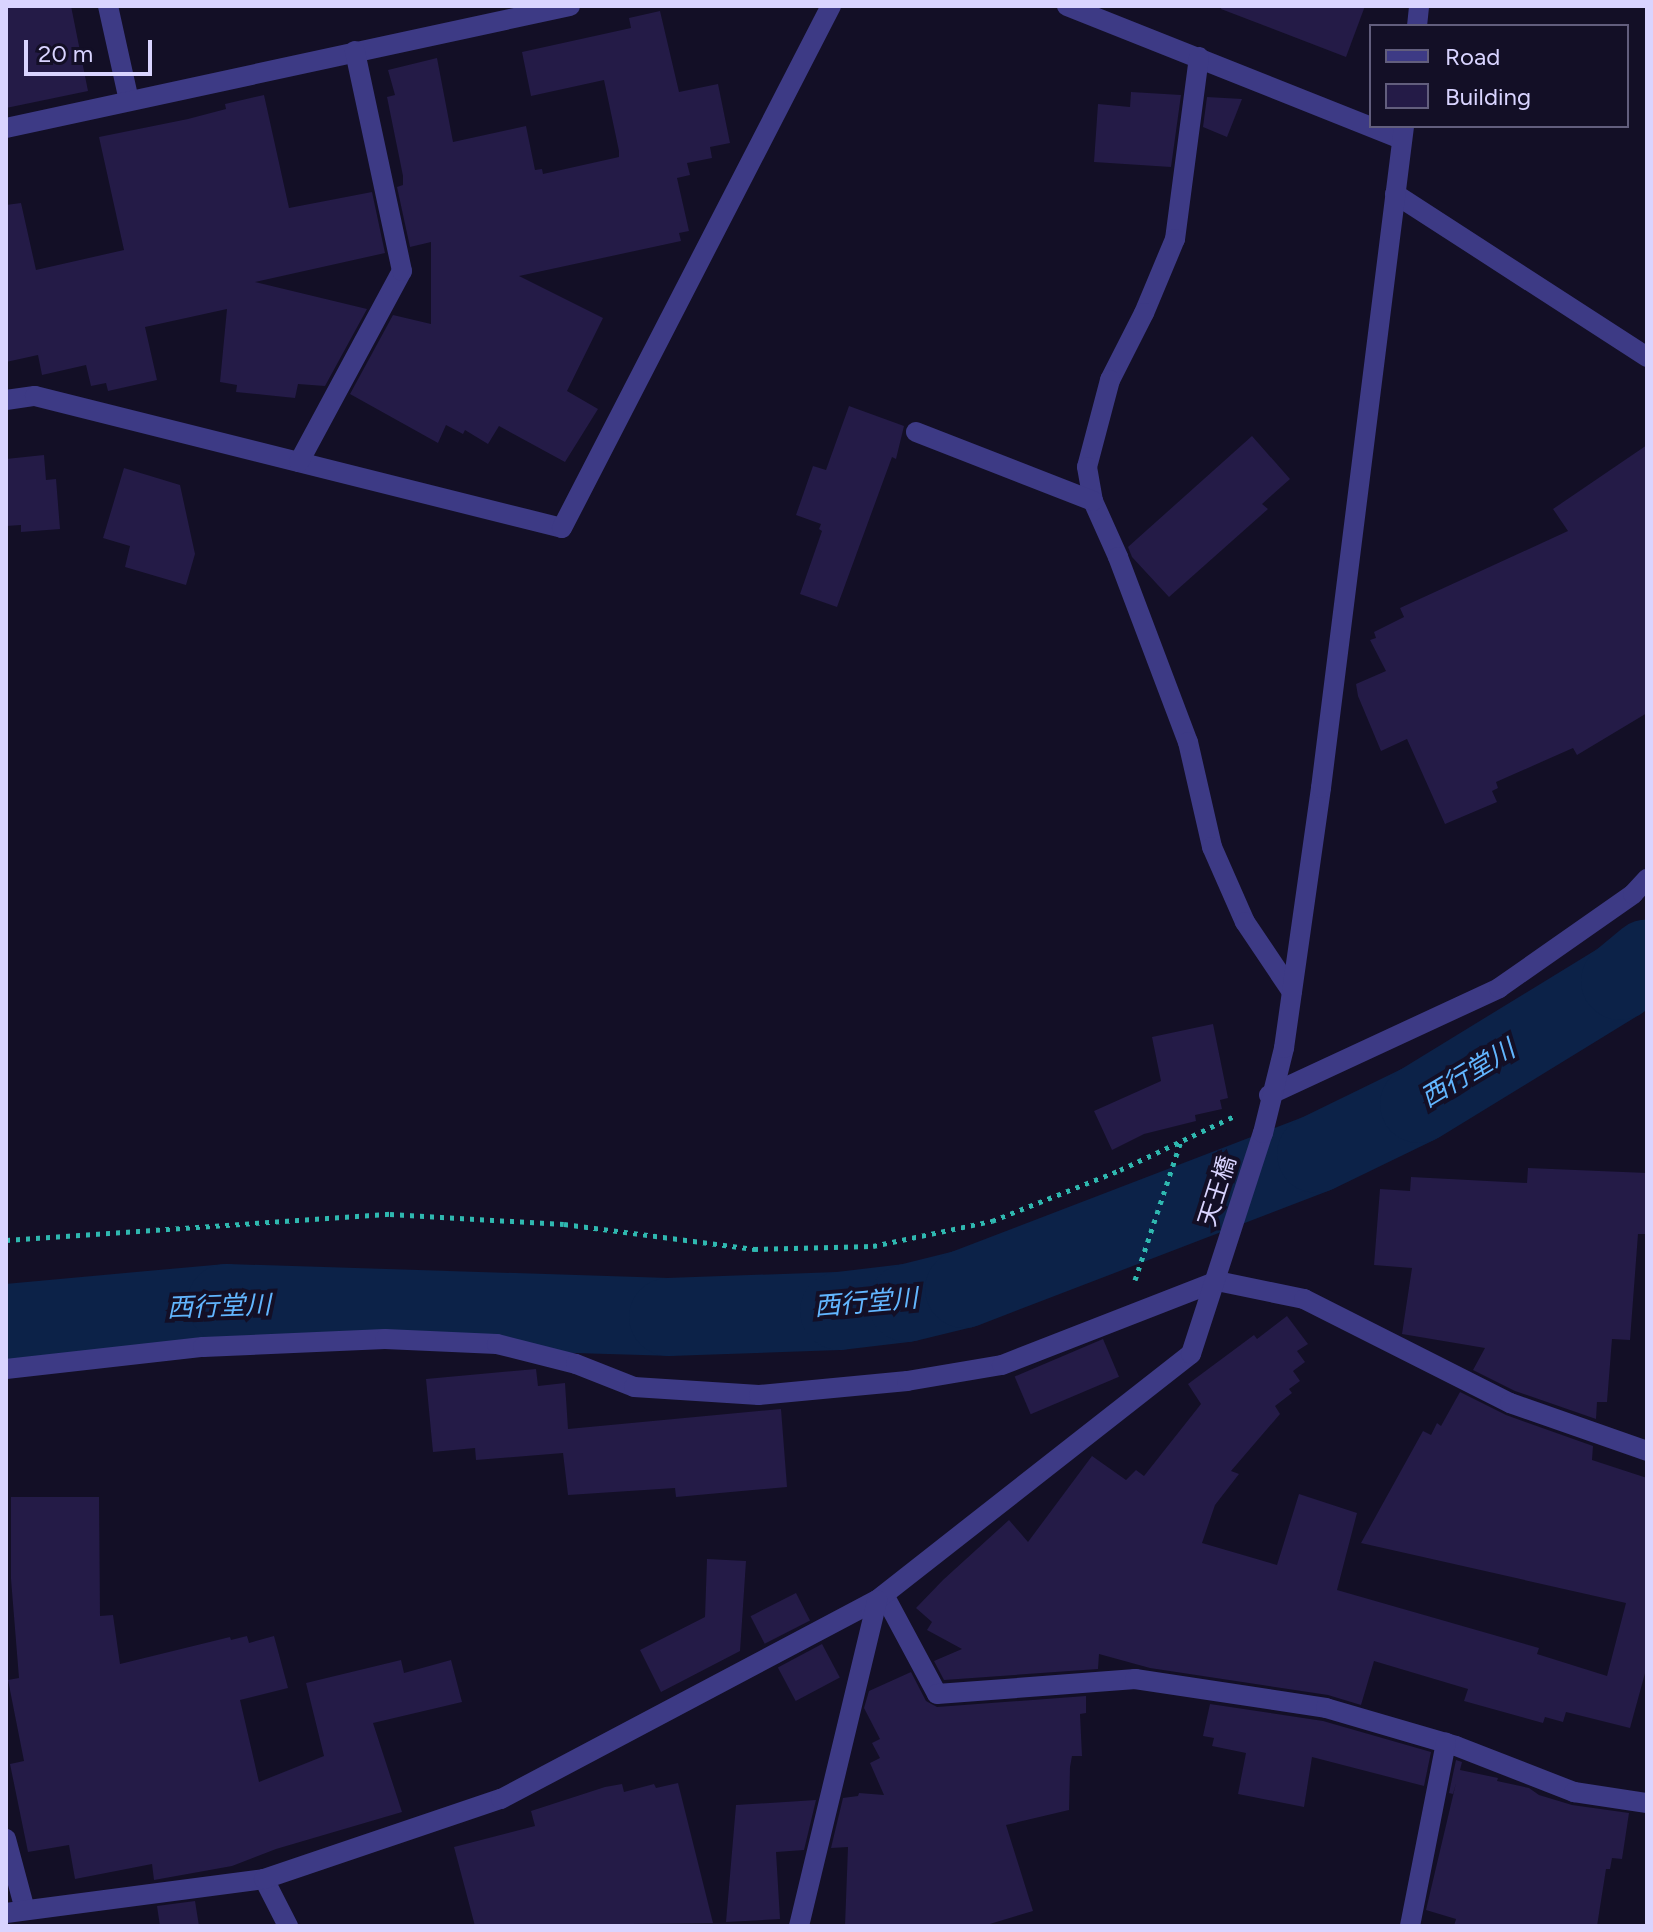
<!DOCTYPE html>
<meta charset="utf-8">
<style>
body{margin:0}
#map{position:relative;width:1653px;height:1932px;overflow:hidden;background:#130f26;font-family:Figtree,"Noto Sans JP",sans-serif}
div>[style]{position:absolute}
.river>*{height:78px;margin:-39px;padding:0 39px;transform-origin:39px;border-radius:39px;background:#0c2248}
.building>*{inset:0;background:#241b47;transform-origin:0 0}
.path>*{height:5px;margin-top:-2.5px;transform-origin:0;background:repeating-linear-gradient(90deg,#2fb8b0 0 4px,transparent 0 10px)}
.street>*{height:20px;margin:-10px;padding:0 10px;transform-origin:10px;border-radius:10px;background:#3d3a85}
span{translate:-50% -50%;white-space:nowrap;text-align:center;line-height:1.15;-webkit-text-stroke:8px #130f26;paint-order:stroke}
.street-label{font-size:24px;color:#d9d4ff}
.water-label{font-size:26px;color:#62b6ff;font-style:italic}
.frame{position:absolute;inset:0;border:8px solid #d9d4ff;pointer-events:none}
.legend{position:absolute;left:1369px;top:24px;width:260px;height:104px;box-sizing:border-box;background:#130f26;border:2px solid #625e7d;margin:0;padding:10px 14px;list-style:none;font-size:24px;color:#d9d4ff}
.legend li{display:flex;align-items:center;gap:16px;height:40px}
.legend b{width:40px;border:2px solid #625e7d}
.scale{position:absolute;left:24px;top:40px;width:128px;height:36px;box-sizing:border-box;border:4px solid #d9d4ff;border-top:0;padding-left:10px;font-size:24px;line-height:28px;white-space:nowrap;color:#d9d4ff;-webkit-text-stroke:6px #130f26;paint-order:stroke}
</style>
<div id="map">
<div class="river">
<div style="left:6px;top:1323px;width:221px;rotate:-5.2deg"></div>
<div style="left:226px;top:1303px;width:442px;rotate:1.8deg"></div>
<div style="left:668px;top:1317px;width:171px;rotate:-2deg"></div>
<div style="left:839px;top:1311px;width:68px;rotate:-6.7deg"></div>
<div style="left:907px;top:1303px;width:59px;rotate:-13.8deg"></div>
<div style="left:964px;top:1289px;width:377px;rotate:-21deg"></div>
<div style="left:1316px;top:1154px;width:114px;rotate:-25.9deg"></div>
<div style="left:1419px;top:1104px;width:236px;rotate:-31.5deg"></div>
<div style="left:1620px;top:981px;width:35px;rotate:-40deg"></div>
</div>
<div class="building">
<div style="clip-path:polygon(6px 6px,71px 6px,88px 91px,6px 108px)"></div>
<div style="clip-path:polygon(1222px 6px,1365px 6px,1346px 57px,1221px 9px)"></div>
<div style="clip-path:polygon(660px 11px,679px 92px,718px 84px,730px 143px,710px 147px,712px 158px,687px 163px,690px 175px,677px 178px,689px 231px,679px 233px,681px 241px,519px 276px,603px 318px,567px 391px,598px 409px,565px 462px,499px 426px,488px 444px,465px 430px,463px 434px,446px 425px,438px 443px,350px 394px,393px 315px,431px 324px,431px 242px,410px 247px,397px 187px,403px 185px,403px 176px,387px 97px,395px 95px,388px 70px,437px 58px,453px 142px,526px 126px,535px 170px,542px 169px,543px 174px,619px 157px,619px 151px,604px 80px,531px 96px,522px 52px,631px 28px,629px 18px)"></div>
<div style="clip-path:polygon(1131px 92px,1181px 95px,1171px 167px,1094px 162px,1098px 104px,1130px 107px)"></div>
<div style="clip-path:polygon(264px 95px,289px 208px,372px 192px,385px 253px,255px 282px,367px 309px,325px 386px,298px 384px,295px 398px,236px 392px,237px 385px,220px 382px,227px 309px,145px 327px,157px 380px,108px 391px,106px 383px,91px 386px,86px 365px,42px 375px,38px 355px,6px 362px,6px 205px,21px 203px,36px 270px,124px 250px,99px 137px,188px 119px,226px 109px,225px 104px)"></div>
<div style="clip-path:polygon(1207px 97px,1242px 99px,1227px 137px,1203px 127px)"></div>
<div style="clip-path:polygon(849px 406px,904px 426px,896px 459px,892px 457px,837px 607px,800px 594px,822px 531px,819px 529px,821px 524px,796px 515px,813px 466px,826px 470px)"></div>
<div style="clip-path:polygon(1252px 436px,1290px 479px,1262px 504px,1268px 509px,1169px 597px,1132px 557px,1128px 547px)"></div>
<div style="clip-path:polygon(1647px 445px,1647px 713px,1577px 755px,1573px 748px,1496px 782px,1498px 788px,1492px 791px,1497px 802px,1445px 824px,1407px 739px,1381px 751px,1358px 696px,1356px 684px,1386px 671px,1370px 640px,1376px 638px,1374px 632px,1404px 617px,1400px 608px,1568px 531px,1553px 509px)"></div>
<div style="clip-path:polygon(44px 455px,46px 480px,56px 479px,60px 529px,21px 532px,21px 525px,6px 526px,6px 459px)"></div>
<div style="clip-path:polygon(124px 468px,180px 485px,195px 554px,186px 585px,125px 567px,130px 546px,103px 538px)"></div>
<div style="clip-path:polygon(1213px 1024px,1228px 1098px,1220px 1100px,1222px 1109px,1195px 1115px,1196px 1121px,1144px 1134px,1112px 1150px,1094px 1111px,1161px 1081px,1152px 1037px)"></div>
<div style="clip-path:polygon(1528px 1168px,1647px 1173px,1647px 1234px,1638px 1234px,1630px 1340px,1612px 1339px,1607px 1402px,1597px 1402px,1596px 1419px,1515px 1391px,1473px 1370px,1485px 1348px,1402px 1334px,1412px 1268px,1374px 1265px,1380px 1189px,1410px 1191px,1411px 1177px,1527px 1183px)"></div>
<div style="clip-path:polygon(1287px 1316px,1308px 1344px,1297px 1351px,1305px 1362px,1293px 1371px,1300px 1381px,1289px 1389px,1292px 1393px,1275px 1406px,1280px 1414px,1231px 1471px,1239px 1474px,1215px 1505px,1202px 1543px,1277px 1565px,1299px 1494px,1357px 1513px,1337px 1590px,1539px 1648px,1537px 1654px,1607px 1676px,1626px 1603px,1361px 1543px,1423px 1431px,1431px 1435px,1437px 1423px,1441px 1426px,1460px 1392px,1506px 1415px,1593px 1446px,1592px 1460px,1647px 1478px,1647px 1666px,1630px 1728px,1566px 1712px,1563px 1722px,1545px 1717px,1543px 1723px,1464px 1701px,1468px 1689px,1374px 1661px,1361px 1705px,1328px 1695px,1150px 1668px,1099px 1654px,1098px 1669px,944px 1680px,934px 1661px,962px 1649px,927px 1630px,932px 1622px,916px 1608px,943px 1580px,1009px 1520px,1028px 1542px,1092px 1456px,1126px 1480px,1136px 1470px,1144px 1476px,1201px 1404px,1188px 1384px,1254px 1335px,1257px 1339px)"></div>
<div style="left:1103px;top:1339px;width:41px;height:96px;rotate:67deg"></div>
<div style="clip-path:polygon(536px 1369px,538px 1386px,565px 1383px,568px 1429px,781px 1409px,787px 1487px,676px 1497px,675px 1488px,568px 1495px,563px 1453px,476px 1460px,475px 1448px,433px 1452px,426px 1379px)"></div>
<div style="clip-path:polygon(11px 1497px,99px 1497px,100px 1616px,113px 1615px,120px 1664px,230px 1637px,231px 1640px,247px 1636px,249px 1643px,274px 1636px,288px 1688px,240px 1700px,259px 1782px,324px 1756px,306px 1683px,401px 1660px,404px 1673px,451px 1660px,462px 1702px,373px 1723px,402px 1812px,276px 1849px,232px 1866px,154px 1880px,152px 1864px,75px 1879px,69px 1845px,28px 1852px,10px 1764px,24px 1761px,8px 1680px,19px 1678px,11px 1579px)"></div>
<div style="clip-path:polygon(707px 1559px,746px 1561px,740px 1651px,661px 1692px,640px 1650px,705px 1617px)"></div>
<div style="left:796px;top:1593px;width:31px;height:51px;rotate:63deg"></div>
<div style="left:822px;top:1644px;width:38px;height:50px;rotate:62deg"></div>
<div style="clip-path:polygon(911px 1672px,926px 1701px,937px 1707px,1086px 1696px,1086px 1713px,1080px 1714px,1082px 1756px,1072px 1756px,1070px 1767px,1069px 1810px,1006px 1825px,1033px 1911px,983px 1926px,845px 1926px,848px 1847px,831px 1848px,843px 1798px,858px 1796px,859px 1793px,884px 1795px,870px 1763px,880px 1758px,872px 1743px,880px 1739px,864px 1708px,869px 1691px)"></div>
<div style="clip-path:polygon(1210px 1704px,1323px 1721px,1431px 1752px,1424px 1786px,1312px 1757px,1304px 1807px,1238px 1794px,1246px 1753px,1212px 1746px,1214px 1738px,1203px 1736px)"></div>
<div style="clip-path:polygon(1456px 1760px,1462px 1762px,1460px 1770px,1498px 1778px,1497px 1781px,1529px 1788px,1539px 1795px,1572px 1805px,1629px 1813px,1622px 1859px,1612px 1858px,1610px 1869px,1606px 1869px,1597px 1926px,1454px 1926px,1456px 1919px,1426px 1910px,1456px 1783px,1453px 1794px,1449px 1793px)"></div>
<div style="clip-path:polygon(678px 1783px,713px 1923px,475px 1926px,454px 1847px,535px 1826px,531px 1811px,605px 1787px,622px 1784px,624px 1792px,654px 1784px,656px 1788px)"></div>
<div style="clip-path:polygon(816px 1800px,804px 1850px,776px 1852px,780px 1919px,726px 1922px,736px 1805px)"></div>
<div style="clip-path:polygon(195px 1901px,199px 1926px,160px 1926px,157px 1906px)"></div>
</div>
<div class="path">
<div style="left:6px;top:1240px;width:385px;rotate:-3.9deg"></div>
<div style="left:390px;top:1214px;width:174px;rotate:3.3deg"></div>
<div style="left:564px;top:1224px;width:192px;rotate:7.5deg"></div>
<div style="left:754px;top:1249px;width:119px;rotate:-1.4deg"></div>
<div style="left:873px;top:1246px;width:122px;rotate:-11.9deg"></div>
<div style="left:992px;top:1221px;width:138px;rotate:-21.7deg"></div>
<div style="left:1120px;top:1170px;width:126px;rotate:-25.3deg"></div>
<div style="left:1135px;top:1280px;width:146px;rotate:-71.7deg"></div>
</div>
<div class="street">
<div style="left:108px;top:6px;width:97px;rotate:77.5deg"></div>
<div style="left:1067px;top:6px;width:360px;rotate:21.7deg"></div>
<div style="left:1417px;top:26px;width:20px;rotate:-84deg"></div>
<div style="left:1199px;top:57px;width:184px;rotate:97.5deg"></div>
<div style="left:1175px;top:239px;width:80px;rotate:112.7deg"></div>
<div style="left:1144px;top:313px;width:75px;rotate:116.9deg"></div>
<div style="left:1110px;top:380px;width:90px;rotate:104.8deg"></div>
<div style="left:1087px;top:467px;width:35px;rotate:80deg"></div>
<div style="left:1093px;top:501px;width:61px;rotate:65.9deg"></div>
<div style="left:1118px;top:557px;width:198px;rotate:69.3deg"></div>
<div style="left:1188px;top:742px;width:108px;rotate:77.1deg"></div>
<div style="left:1212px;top:847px;width:82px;rotate:66.3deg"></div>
<div style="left:1245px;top:922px;width:84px;rotate:56.1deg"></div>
<div style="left:6px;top:128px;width:577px;rotate:-12.21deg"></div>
<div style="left:1395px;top:194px;width:300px;rotate:32.9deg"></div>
<div style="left:6px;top:400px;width:29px;rotate:-8deg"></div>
<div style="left:35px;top:396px;width:543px;rotate:14.06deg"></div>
<div style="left:562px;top:528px;width:587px;rotate:-62.74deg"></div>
<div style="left:916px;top:432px;width:190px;rotate:21.3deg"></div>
<div style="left:299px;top:462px;width:217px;rotate:-61.7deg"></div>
<div style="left:402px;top:271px;width:225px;rotate:-102.1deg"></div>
<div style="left:1269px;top:1095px;width:254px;rotate:-24.9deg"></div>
<div style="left:1499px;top:988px;width:164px;rotate:-35deg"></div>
<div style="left:1633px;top:894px;width:21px;rotate:-47deg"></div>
<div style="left:6px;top:1369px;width:198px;rotate:-6.4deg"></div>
<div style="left:203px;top:1347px;width:182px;rotate:-2.5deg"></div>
<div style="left:385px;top:1339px;width:112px;rotate:2.6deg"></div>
<div style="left:497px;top:1344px;width:81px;rotate:14.2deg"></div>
<div style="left:576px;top:1364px;width:62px;rotate:21.6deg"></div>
<div style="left:634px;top:1387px;width:125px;rotate:3.7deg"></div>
<div style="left:759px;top:1395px;width:149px;rotate:-5.4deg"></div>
<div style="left:907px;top:1381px;width:96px;rotate:-9.6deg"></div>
<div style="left:1002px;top:1365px;width:231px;rotate:-21.3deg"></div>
<div style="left:1217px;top:1281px;width:89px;rotate:11.7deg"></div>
<div style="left:1304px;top:1299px;width:231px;rotate:26.8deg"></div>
<div style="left:1510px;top:1403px;width:145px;rotate:19.3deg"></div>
<div style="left:884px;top:1595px;width:112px;rotate:61.8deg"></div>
<div style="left:937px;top:1694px;width:199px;rotate:-4.3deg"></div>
<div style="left:1135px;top:1679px;width:193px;rotate:8.6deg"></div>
<div style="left:1326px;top:1708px;width:135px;rotate:16.3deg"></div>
<div style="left:1456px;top:1746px;width:127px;rotate:21.3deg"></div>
<div style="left:1574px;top:1792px;width:74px;rotate:8.6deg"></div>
<div style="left:6px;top:1839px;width:73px;rotate:75deg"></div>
<div style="left:264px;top:1879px;width:53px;rotate:62.9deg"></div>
<div style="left:6px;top:1913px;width:260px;rotate:-7.5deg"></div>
<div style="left:264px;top:1879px;width:250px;rotate:-18.7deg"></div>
<div style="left:501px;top:1799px;width:425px;rotate:-27.9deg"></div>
<div style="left:877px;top:1600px;width:399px;rotate:-38.1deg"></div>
<div style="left:1191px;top:1354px;width:232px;rotate:-72deg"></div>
<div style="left:1263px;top:1133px;width:88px;rotate:-76.1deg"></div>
<div style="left:1284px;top:1048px;width:263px;rotate:-81.9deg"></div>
<div style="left:1321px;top:788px;width:667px;rotate:-82.85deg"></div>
<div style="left:799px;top:1926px;width:335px;rotate:-76.5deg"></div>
<div style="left:1410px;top:1926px;width:187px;rotate:-78.9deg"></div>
</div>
<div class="street-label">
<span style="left:1217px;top:1191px;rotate:-72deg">天王橋</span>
</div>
<div class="water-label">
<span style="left:1468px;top:1074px;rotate:-31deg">西行堂川</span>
<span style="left:866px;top:1303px;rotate:-5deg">西行堂川</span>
<span style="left:219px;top:1307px;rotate:-2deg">西行堂川</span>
</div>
<div class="frame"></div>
<ul class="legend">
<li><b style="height:10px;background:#3d3a85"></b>Road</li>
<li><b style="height:22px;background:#241b47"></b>Building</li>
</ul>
<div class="scale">20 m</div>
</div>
